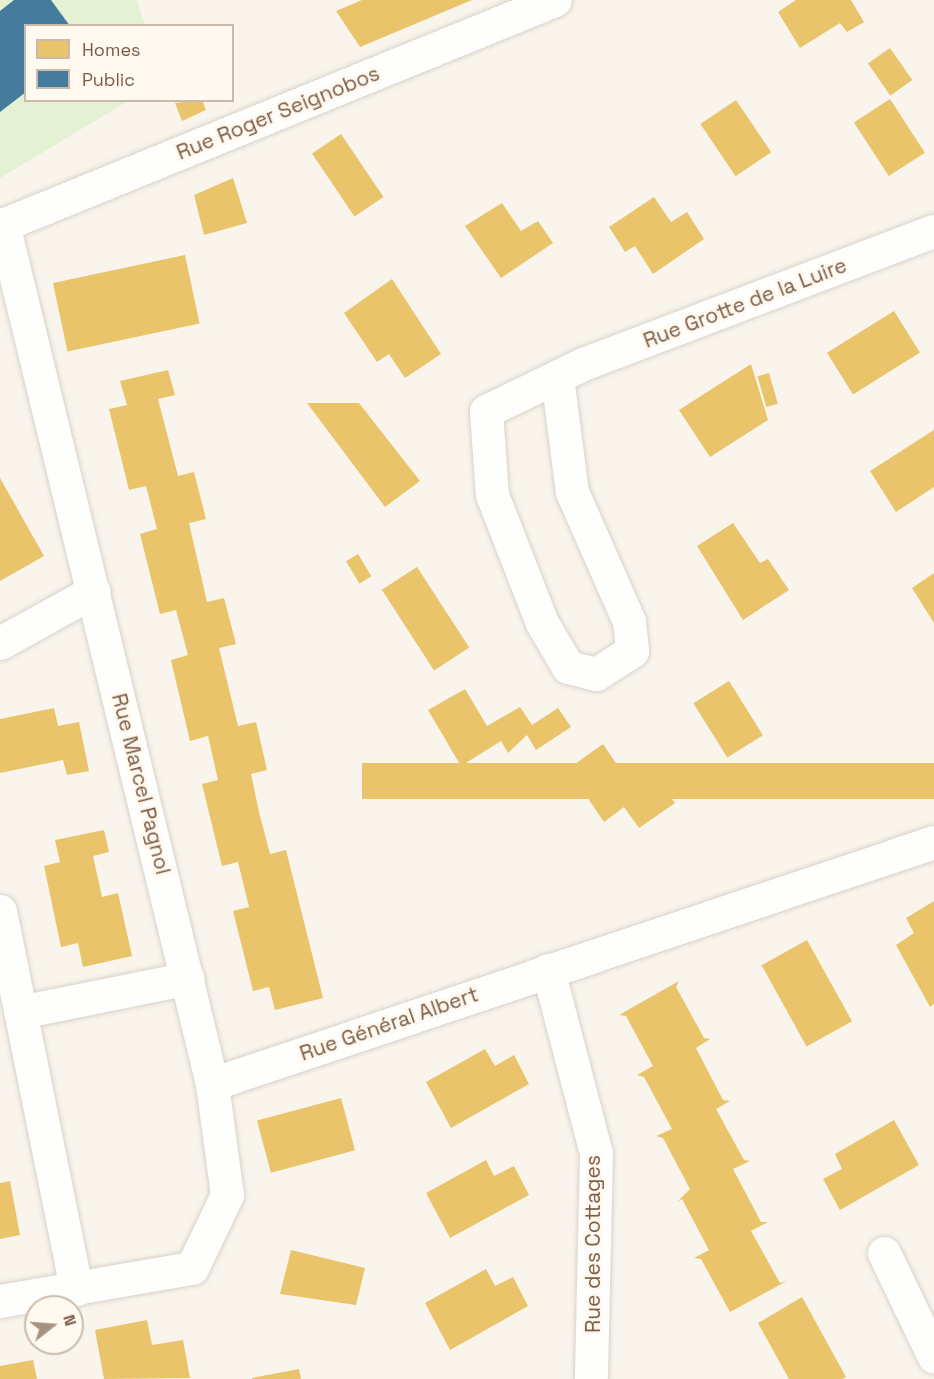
<!DOCTYPE html>
<meta charset="utf-8">
<style>
body{margin:0}
#map{position:relative;width:934px;height:1379px;overflow:hidden;background:#f9f5ec;font-family:"Space Grotesk",sans-serif}
div>[style]{position:absolute}
.green>*{inset:0;background:#e4f1d5}
.homes>*{inset:0;background:#e9c46a;transform-origin:0 0}
.public>*{inset:0;background:#457b9d}
.roads{filter:drop-shadow(0 0 2px #d8d2ca) drop-shadow(0 0 2px #d8d2ca)}
.minor>*{height:33px;margin:-16.5px;padding:0 16.5px;transform-origin:16.5px;border-radius:16.5px;background:#fefefc}
span{translate:-50% -50%;white-space:nowrap;text-align:center;line-height:1.15;-webkit-text-stroke:6px #fff9ef;paint-order:stroke}
.street-label{font-size:21px;color:#7b5c48}
.legend{position:absolute;left:24px;top:24px;width:210px;height:78px;box-sizing:border-box;background:#fff9ef;border:2px solid #cabaac;margin:0;padding:8px 10px;list-style:none;font-size:18px;color:#7b5c48}
.legend li{display:flex;align-items:center;gap:12px;height:30px}
.legend b{width:30px;border:2px solid #cabaac}
.north{position:absolute;left:24px;top:1295px;width:60px;height:60px;box-sizing:border-box;background:#fff9ef;border:2px solid #cabaac;border-radius:50%;rotate:73deg;font-size:16px;font-weight:700;line-height:24px;text-align:center;color:#7b5c48}
.north::after{content:'';display:block;margin:auto;width:21px;height:27px;background:#a79281;clip-path:polygon(50% 0,100% 100%,50% 72%,0 100%)}
</style>
<div id="map">
<div class="green">
<div style="clip-path:polygon(0 0,137px 0,145px 25px,26px 26px,26px 100px,128px 101px,0 178px)"></div>
</div>
<div class="homes">
<div style="clip-path:polygon(362px 0,472px 0,360px 47px,336px 11px)"></div>
<div style="clip-path:polygon(796px 0,851px 0,864px 22px,847px 32px,840px 23px,800px 48px,778px 12px)"></div>
<div style="left:890px;top:48px;width:39px;height:27px;rotate:55deg"></div>
<div style="left:890px;top:99px;width:64px;height:43px;rotate:57deg"></div>
<div style="clip-path:polygon(202px 100px,206px 110px,182px 121px,175px 103px)"></div>
<div style="left:736px;top:100px;width:63px;height:43px;rotate:56deg"></div>
<div style="left:341px;top:134px;width:76px;height:35px;rotate:56deg"></div>
<div style="clip-path:polygon(233px 178px,247px 223px,204px 235px,194px 195px)"></div>
<div style="clip-path:polygon(654px 197px,671px 222px,687px 212px,704px 239px,653px 274px,635px 246px,625px 252px,609px 227px)"></div>
<div style="clip-path:polygon(502px 203px,521px 231px,538px 221px,553px 243px,501px 278px,465px 226px)"></div>
<div style="left:185px;top:255px;width:70px;height:135px;rotate:78deg"></div>
<div style="clip-path:polygon(392px 279px,441px 354px,405px 378px,389px 354px,377px 362px,344px 313px)"></div>
<div style="left:894px;top:311px;width:49px;height:79px;rotate:58deg"></div>
<div style="clip-path:polygon(751px 364px,768px 420px,710px 457px,679px 410px)"></div>
<div style="clip-path:polygon(168px 370px,175px 395px,158px 399px,178px 476px,194px 472px,206px 519px,189px 523px,207px 602px,224px 598px,236px 644px,219px 648px,238px 726px,256px 722px,267px 770px,251px 774px,259px 812px,270px 854px,286px 850px,323px 998px,275px 1010px,269px 987px,253px 991px,233px 911px,249px 907px,238px 862px,222px 866px,202px 784px,218px 780px,208px 736px,190px 741px,171px 660px,188px 655px,176px 610px,160px 614px,140px 534px,157px 529px,146px 486px,129px 490px,109px 409px,127px 405px,120px 381px)"></div>
<div style="left:769px;top:373px;width:32px;height:12px;rotate:74deg"></div>
<div style="clip-path:polygon(307px 403px,359px 403px,420px 481px,385px 507px)"></div>
<div style="clip-path:polygon(934px 430px,934px 487px,896px 512px,870px 471px)"></div>
<div style="clip-path:polygon(0 478px,44px 556px,0 581px)"></div>
<div style="clip-path:polygon(733px 523px,760px 563px,768px 559px,789px 590px,743px 620px,697px 546px)"></div>
<div style="left:358px;top:554px;width:26px;height:14px;rotate:59deg"></div>
<div style="left:417px;top:567px;width:96px;height:42px;rotate:57deg"></div>
<div style="clip-path:polygon(934px 573px,934px 623px,912px 588px)"></div>
<div style="left:729px;top:681px;width:64px;height:42px;rotate:58deg"></div>
<div style="clip-path:polygon(465px 689px,487px 726px,520px 707px,532px 725px,558px 708px,571px 727px,536px 750px,527px 735px,508px 753px,501px 741px,461px 766px,428px 710px)"></div>
<div style="clip-path:polygon(54px 708px,58px 726px,79px 722px,89px 771px,67px 775px,63px 760px,0 773px,0 719px)"></div>
<div style="clip-path:polygon(603px 744px,626px 778px,647px 764px,675px 803px,639px 828px,624px 807px,604px 822px,568px 769px)"></div>
<div style="left:934px;top:763px;width:36px;height:572px;rotate:90deg"></div>
<div style="clip-path:polygon(104px 830px,109px 852px,93px 856px,102px 897px,118px 893px,132px 956px,83px 967px,78px 943px,61px 947px,44px 866px,60px 862px,55px 840px)"></div>
<div style="clip-path:polygon(934px 901px,934px 1004px,930px 1007px,896px 945px,914px 933px,906px 918px)"></div>
<div style="left:807px;top:940px;width:93px;height:52px;rotate:61deg"></div>
<div style="clip-path:polygon(679px 981px,676px 987px,704px 1038px,710px 1039px,696px 1048px,723px 1100px,730px 1101px,716px 1109px,744px 1160px,750px 1161px,733px 1169px,761px 1222px,768px 1222px,751px 1231px,780px 1283px,787px 1281px,730px 1312px,701px 1259px,694px 1258px,709px 1250px,682px 1199px,677px 1202px,690px 1189px,663px 1138px,656px 1136px,672px 1129px,644px 1077px,637px 1075px,653px 1066px,626px 1016px,619px 1015px)"></div>
<div style="clip-path:polygon(485px 1049px,495px 1066px,514px 1055px,529px 1084px,451px 1128px,426px 1082px)"></div>
<div style="left:341px;top:1098px;width:54px;height:87px;rotate:75deg"></div>
<div style="clip-path:polygon(894px 1120px,919px 1165px,840px 1210px,823px 1179px,842px 1169px,835px 1154px)"></div>
<div style="clip-path:polygon(486px 1160px,494px 1176px,514px 1166px,529px 1195px,450px 1238px,426px 1193px)"></div>
<div style="clip-path:polygon(10px 1181px,20px 1235px,0 1239px,0 1183px)"></div>
<div style="clip-path:polygon(291px 1250px,365px 1268px,356px 1305px,280px 1294px)"></div>
<div style="clip-path:polygon(486px 1269px,495px 1286px,513px 1277px,528px 1306px,450px 1350px,425px 1303px)"></div>
<div style="clip-path:polygon(802px 1297px,846px 1377px,843px 1379px,789px 1379px,758px 1323px)"></div>
<div style="clip-path:polygon(147px 1320px,152px 1345px,183px 1340px,190px 1378px,104px 1379px,95px 1330px)"></div>
<div style="clip-path:polygon(33px 1360px,37px 1379px,0 1379px,0 1366px)"></div>
<div style="clip-path:polygon(299px 1369px,301px 1379px,252px 1379px,252px 1378px)"></div>
</div>
<div class="public">
<div style="clip-path:polygon(14px 0,51px 0,70px 26px,26px 26px,26px 92px,0 112px,0 11px)"></div>
</div>
<div class="roads">
<div class="minor">
<div style="left:3px;top:224px;width:885px;rotate:76.34deg"></div>
<div style="left:0;top:226px;width:599px;rotate:-22.16deg"></div>
<div style="left:557px;top:377px;width:116px;rotate:82.6deg"></div>
<div style="left:572px;top:492px;width:141px;rotate:66.2deg"></div>
<div style="left:629px;top:621px;width:30px;rotate:84deg"></div>
<div style="left:632px;top:651px;width:43px;rotate:147.4deg"></div>
<div style="left:596px;top:674px;width:29px;rotate:-166deg"></div>
<div style="left:568px;top:667px;width:51px;rotate:-120.6deg"></div>
<div style="left:542px;top:623px;width:137px;rotate:-111.3deg"></div>
<div style="left:492px;top:495px;width:84px;rotate:-94.1deg"></div>
<div style="left:486px;top:411px;width:108px;rotate:-25.9deg"></div>
<div style="left:583px;top:364px;width:375px;rotate:-20.8deg"></div>
<div style="left:0;top:643px;width:107px;rotate:-29deg"></div>
<div style="left:0;top:911px;width:386px;rotate:78.6deg"></div>
<div style="left:548px;top:970px;width:189px;rotate:75.3deg"></div>
<div style="left:596px;top:1153px;width:226px;rotate:91.3deg"></div>
<div style="left:20px;top:1012px;width:171px;rotate:-11.4deg"></div>
<div style="left:884px;top:1253px;width:115px;rotate:64.3deg"></div>
<div style="left:0;top:1301px;width:195px;rotate:-9.8deg"></div>
<div style="left:192px;top:1268px;width:81px;rotate:-64.4deg"></div>
<div style="left:227px;top:1195px;width:112px;rotate:-97.7deg"></div>
<div style="left:212px;top:1084px;width:761px;rotate:-18.53deg"></div>
</div>
</div>
<div class="street-label">
<span style="left:278px;top:113px;rotate:-22deg">Rue Roger Seignobos</span>
<span style="left:745px;top:303px;rotate:-21deg">Rue Grotte de la Luire</span>
<span style="left:141px;top:784px;rotate:76deg">Rue Marcel Pagnol</span>
<span style="left:389px;top:1024px;rotate:-19deg">Rue Général Albert</span>
<span style="left:593px;top:1244px;rotate:-90deg">Rue des Cottages</span>
</div>
<ul class="legend">
<li><b style="height:16px;background:#e9c46a"></b>Homes</li>
<li><b style="height:16px;background:#457b9d"></b>Public</li>
</ul>
<div class="north">N</div>
</div>
